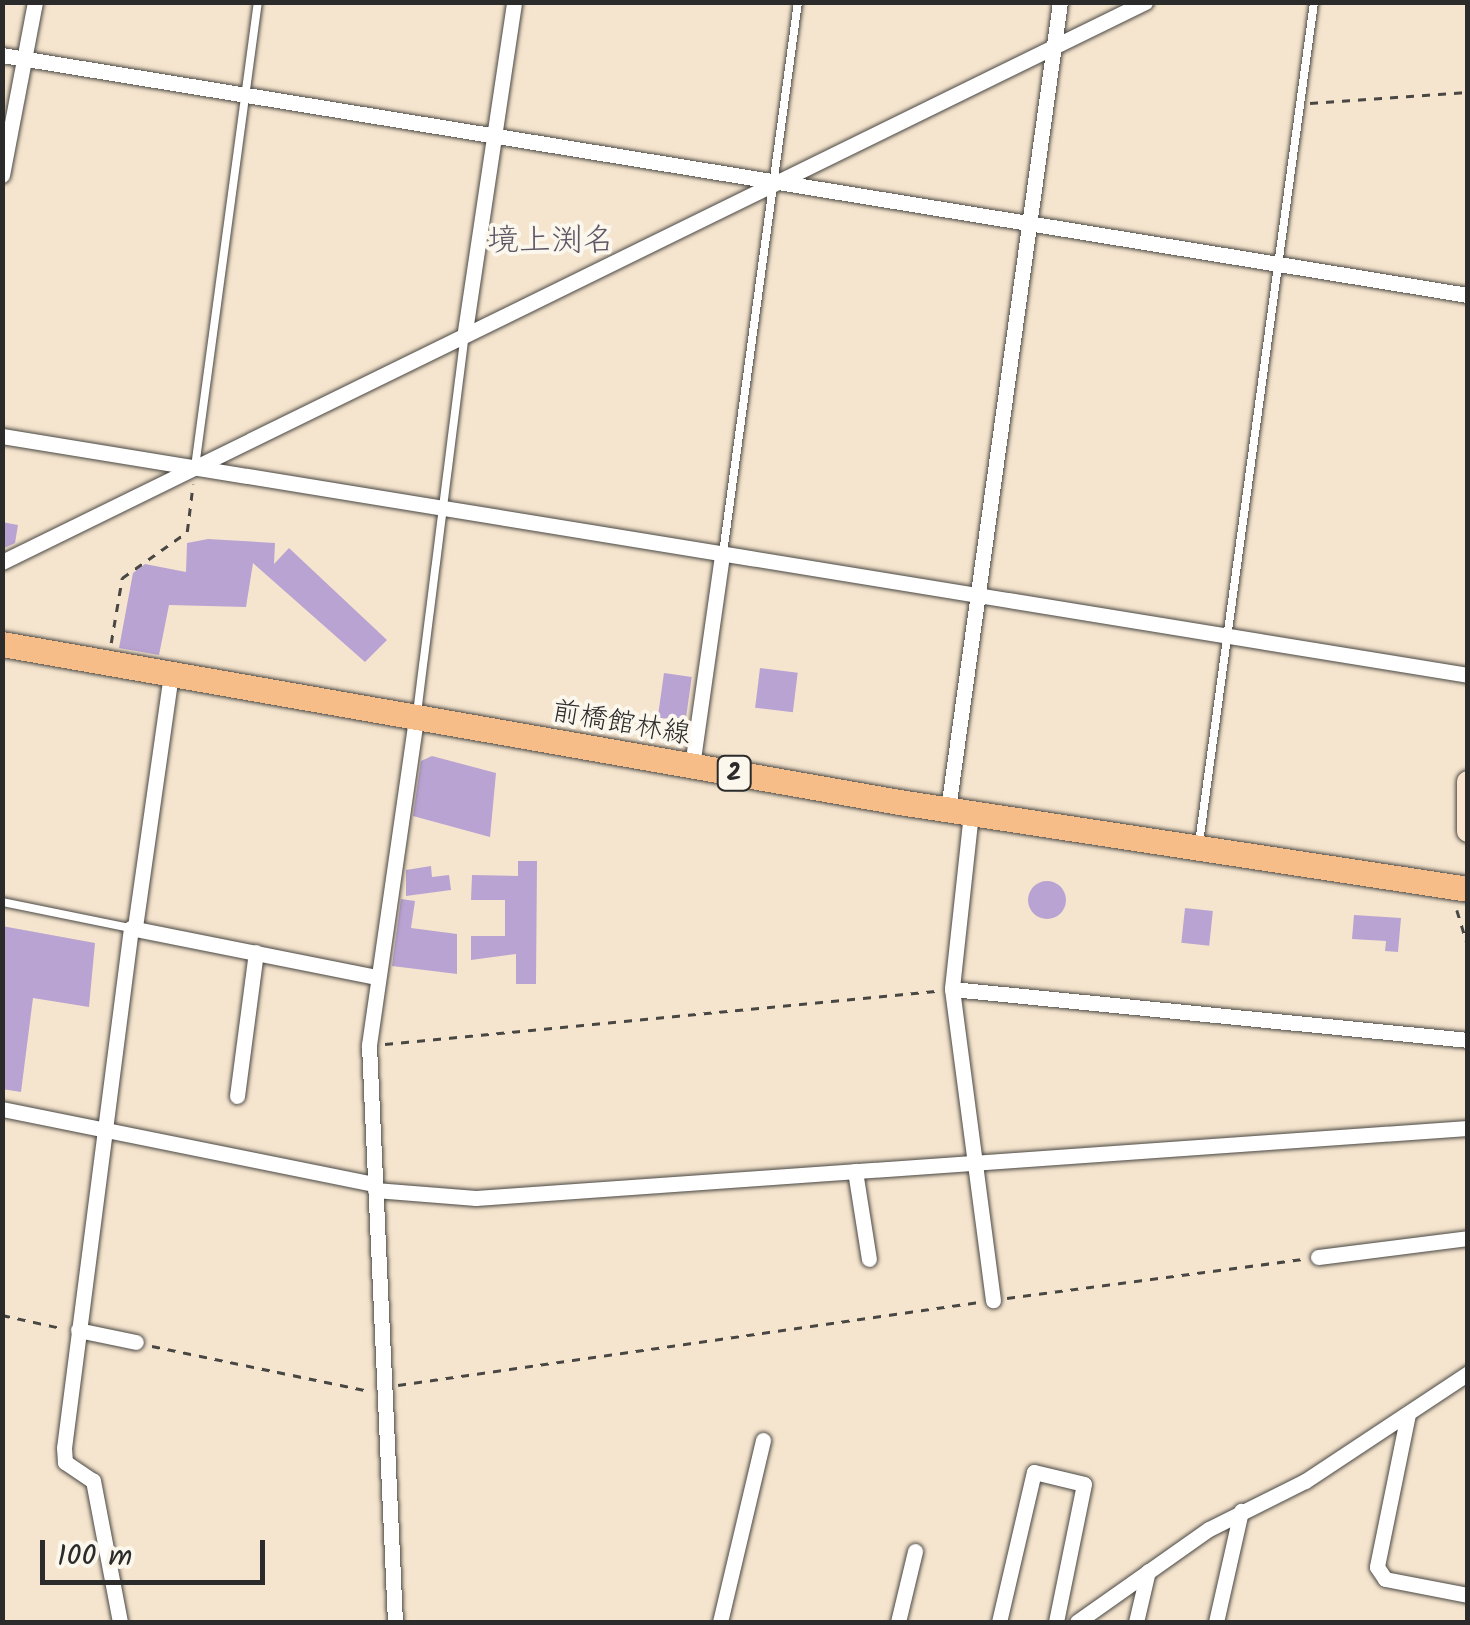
<!DOCTYPE html>
<meta charset="utf-8">
<style>
body{margin:0}
#map{position:relative;width:1470px;height:1625px;overflow:hidden;background:#f6e5ce;font-family:Kalam,"Klee One",sans-serif}
div>[style]{position:absolute}
.building>*{inset:0;background:#b9a3d2;transform-origin:0 0}
.round{border-radius:50%}
.path>*{height:2.5px;margin-top:-1.25px;transform-origin:0;background:repeating-linear-gradient(90deg,#494743 0 8px,transparent 0 16px)}
.roads{filter:drop-shadow(0 0 2px #494743) drop-shadow(0 0 2px #494743)}
.lane>*{height:8px;margin:-4px;padding:0 4px;transform-origin:4px;border-radius:4px;background:#fff}
.street>*{height:15px;margin:-7.5px;padding:0 7.5px;transform-origin:7.5px;border-radius:7.5px;background:#fff}
.secondary>*{height:22px;margin:-11px;padding:0 11px;transform-origin:11px;border-radius:11px;background:#fce5cf}
.primary>*{height:25px;margin:-12.5px;padding:0 12.5px;transform-origin:12.5px;border-radius:12.5px;background:#f7bd88}
span{translate:-50% -50%;white-space:nowrap;text-align:center;line-height:1.15;-webkit-text-stroke:8px #fbf7ec;paint-order:stroke}
.shield-label span{padding:2px 8px;background:#fbf7ec;border:2px solid;border-radius:8px;-webkit-text-stroke-width:0}
.shield-label{font-size:25px;color:#2b2b2b;font-weight:700}
.street-label{font-size:28px;color:#2b2b2b}
.quarter-label{font-size:32px;color:#5d5565}
.frame{position:absolute;inset:0;border:5px solid #2b2b2b;pointer-events:none}
.scale{position:absolute;left:40px;top:1540px;width:225px;height:45px;box-sizing:border-box;border:5px solid #2b2b2b;border-top:0;padding-left:12px;font-size:30px;line-height:35px;white-space:nowrap;color:#2b2b2b;-webkit-text-stroke:8px #fbf7ec;paint-order:stroke}
</style>
<div id="map">
<div class="building">
<div style="clip-path:polygon(2px 522px,18px 525px,15px 543px,2px 549px)"></div>
<div style="clip-path:polygon(208px 539px,275px 543px,274px 564px,289px 548px,387px 640px,365px 662px,253px 563px,246px 607px,169px 605px,159px 655px,119px 648px,133px 573px,145px 564px,186px 572px,187px 543px)"></div>
<div style="left:760px;top:668px;width:38px;height:40px;rotate:7deg"></div>
<div style="left:664px;top:673px;width:28px;height:45px;rotate:8deg"></div>
<div style="clip-path:polygon(432px 756px,496px 773px,490px 837px,413px 816px,421px 761px)"></div>
<div style="clip-path:polygon(518px 861px,537px 861px,536px 984px,516px 984px,516px 954px,471px 960px,471px 936px,505px 936px,505px 900px,471px 900px,472px 875px,518px 876px)"></div>
<div style="clip-path:polygon(431px 866px,432px 877px,449px 875px,451px 890px,406px 896px,406px 870px)"></div>
<div class="round" style="left:1028px;top:881px;width:38px;height:38px"></div>
<div style="clip-path:polygon(401px 899px,415px 901px,411px 928px,457px 934px,457px 974px,392px 966px)"></div>
<div style="left:1185px;top:908px;width:28px;height:35px;rotate:6deg"></div>
<div style="clip-path:polygon(1354px 915px,1401px 918px,1398px 952px,1385px 951px,1386px 941px,1352px 939px)"></div>
<div style="clip-path:polygon(2px 926px,95px 943px,89px 1007px,33px 998px,21px 1092px,2px 1089px)"></div>
</div>
<div class="path">
<div style="left:1310px;top:103px;width:158px;rotate:-4deg"></div>
<div style="left:111px;top:643px;width:66px;rotate:-80.4deg"></div>
<div style="left:122px;top:578px;width:80px;rotate:-35.3deg"></div>
<div style="left:187px;top:532px;width:48px;rotate:-82.9deg"></div>
<div style="left:1457px;top:910px;width:38px;rotate:73deg"></div>
<div style="left:385px;top:1044px;width:553px;rotate:-5.5deg"></div>
<div style="left:1007px;top:1298px;width:298px;rotate:-7.5deg"></div>
<div style="left:2px;top:1315px;width:60px;rotate:12.4deg"></div>
<div style="left:152px;top:1346px;width:222px;rotate:11.7deg"></div>
<div style="left:398px;top:1385px;width:587px;rotate:-8.13deg"></div>
</div>
<div class="roads">
<div class="lane">
<div style="left:195px;top:467px;width:469px;rotate:-82.3deg"></div>
<div style="left:723px;top:553px;width:556px;rotate:-82.25deg"></div>
<div style="left:417px;top:713px;width:381px;rotate:-82.8deg"></div>
<div style="left:1199px;top:843px;width:849px;rotate:-82.21deg"></div>
<div style="left:2px;top:902px;width:131px;rotate:11.5deg"></div>
</div>
<div class="street">
<div style="left:2px;top:55px;width:1486px;rotate:9.3deg"></div>
<div style="left:2px;top:175px;width:176px;rotate:-79.2deg"></div>
<div style="left:465px;top:331px;width:333px;rotate:-81.5deg"></div>
<div style="left:2px;top:436px;width:1485px;rotate:9.26deg"></div>
<div style="left:2px;top:562px;width:1273px;rotate:-26.1deg"></div>
<div style="left:692px;top:766px;width:212px;rotate:-81.9deg"></div>
<div style="left:948px;top:809px;width:815px;rotate:-82.1deg"></div>
<div style="left:971px;top:813px;width:177px;rotate:96.2deg"></div>
<div style="left:952px;top:989px;width:314px;rotate:82.5deg"></div>
<div style="left:135px;top:927px;width:255px;rotate:-81.9deg"></div>
<div style="left:952px;top:989px;width:519px;rotate:5.64deg"></div>
<div style="left:237px;top:1096px;width:145px;rotate:-82.5deg"></div>
<div style="left:2px;top:1109px;width:380px;rotate:11.4deg"></div>
<div style="left:855px;top:1171px;width:89px;rotate:81deg"></div>
<div style="left:375px;top:1190px;width:101px;rotate:4.5deg"></div>
<div style="left:476px;top:1198px;width:994px;rotate:-4.04deg"></div>
<div style="left:1318px;top:1257px;width:151px;rotate:-7.2deg"></div>
<div style="left:78px;top:1330px;width:59px;rotate:11.7deg"></div>
<div style="left:1408px;top:1414px;width:156px;rotate:101.5deg"></div>
<div style="left:1377px;top:1567px;width:14px;rotate:56deg"></div>
<div style="left:1385px;top:1579px;width:85px;rotate:10.9deg"></div>
<div style="left:120px;top:1622px;width:144px;rotate:-100.8deg"></div>
<div style="left:93px;top:1481px;width:34px;rotate:-146deg"></div>
<div style="left:65px;top:1462px;width:14px;rotate:-94deg"></div>
<div style="left:64px;top:1448px;width:524px;rotate:-82.66deg"></div>
<div style="left:131px;top:928px;width:251px;rotate:11.3deg"></div>
<div style="left:395px;top:1622px;width:578px;rotate:-92.58deg"></div>
<div style="left:369px;top:1045px;width:329px;rotate:-81.8deg"></div>
<div style="left:720px;top:1622px;width:187px;rotate:-76.7deg"></div>
<div style="left:898px;top:1622px;width:73px;rotate:-76.5deg"></div>
<div style="left:999px;top:1622px;width:154px;rotate:-76.9deg"></div>
<div style="left:1034px;top:1472px;width:51px;rotate:13.5deg"></div>
<div style="left:1084px;top:1484px;width:141px;rotate:101.5deg"></div>
<div style="left:1077px;top:1622px;width:161px;rotate:-35.2deg"></div>
<div style="left:1209px;top:1529px;width:107px;rotate:-26.6deg"></div>
<div style="left:1305px;top:1481px;width:196px;rotate:-33.5deg"></div>
<div style="left:1136px;top:1622px;width:52px;rotate:-76.8deg"></div>
<div style="left:1216px;top:1622px;width:114px;rotate:-77.3deg"></div>
</div>
<div class="secondary">
<div style="left:1468px;top:782px;width:49px;rotate:90deg"></div>
</div>
<div class="primary">
<div style="left:2px;top:644px;width:911px;rotate:9.99deg"></div>
<div style="left:899px;top:802px;width:576px;rotate:8.69deg"></div>
</div>
</div>
<div class="shield-label">
<span style="left:734px;top:773px">2</span>
</div>
<div class="street-label">
<span style="left:621px;top:724px;rotate:10deg">前橋館林線</span>
</div>
<div class="quarter-label">
<span style="left:551px;top:242px">境上渕名</span>
</div>
<div class="frame"></div>
<div class="scale">100 m</div>
</div>
